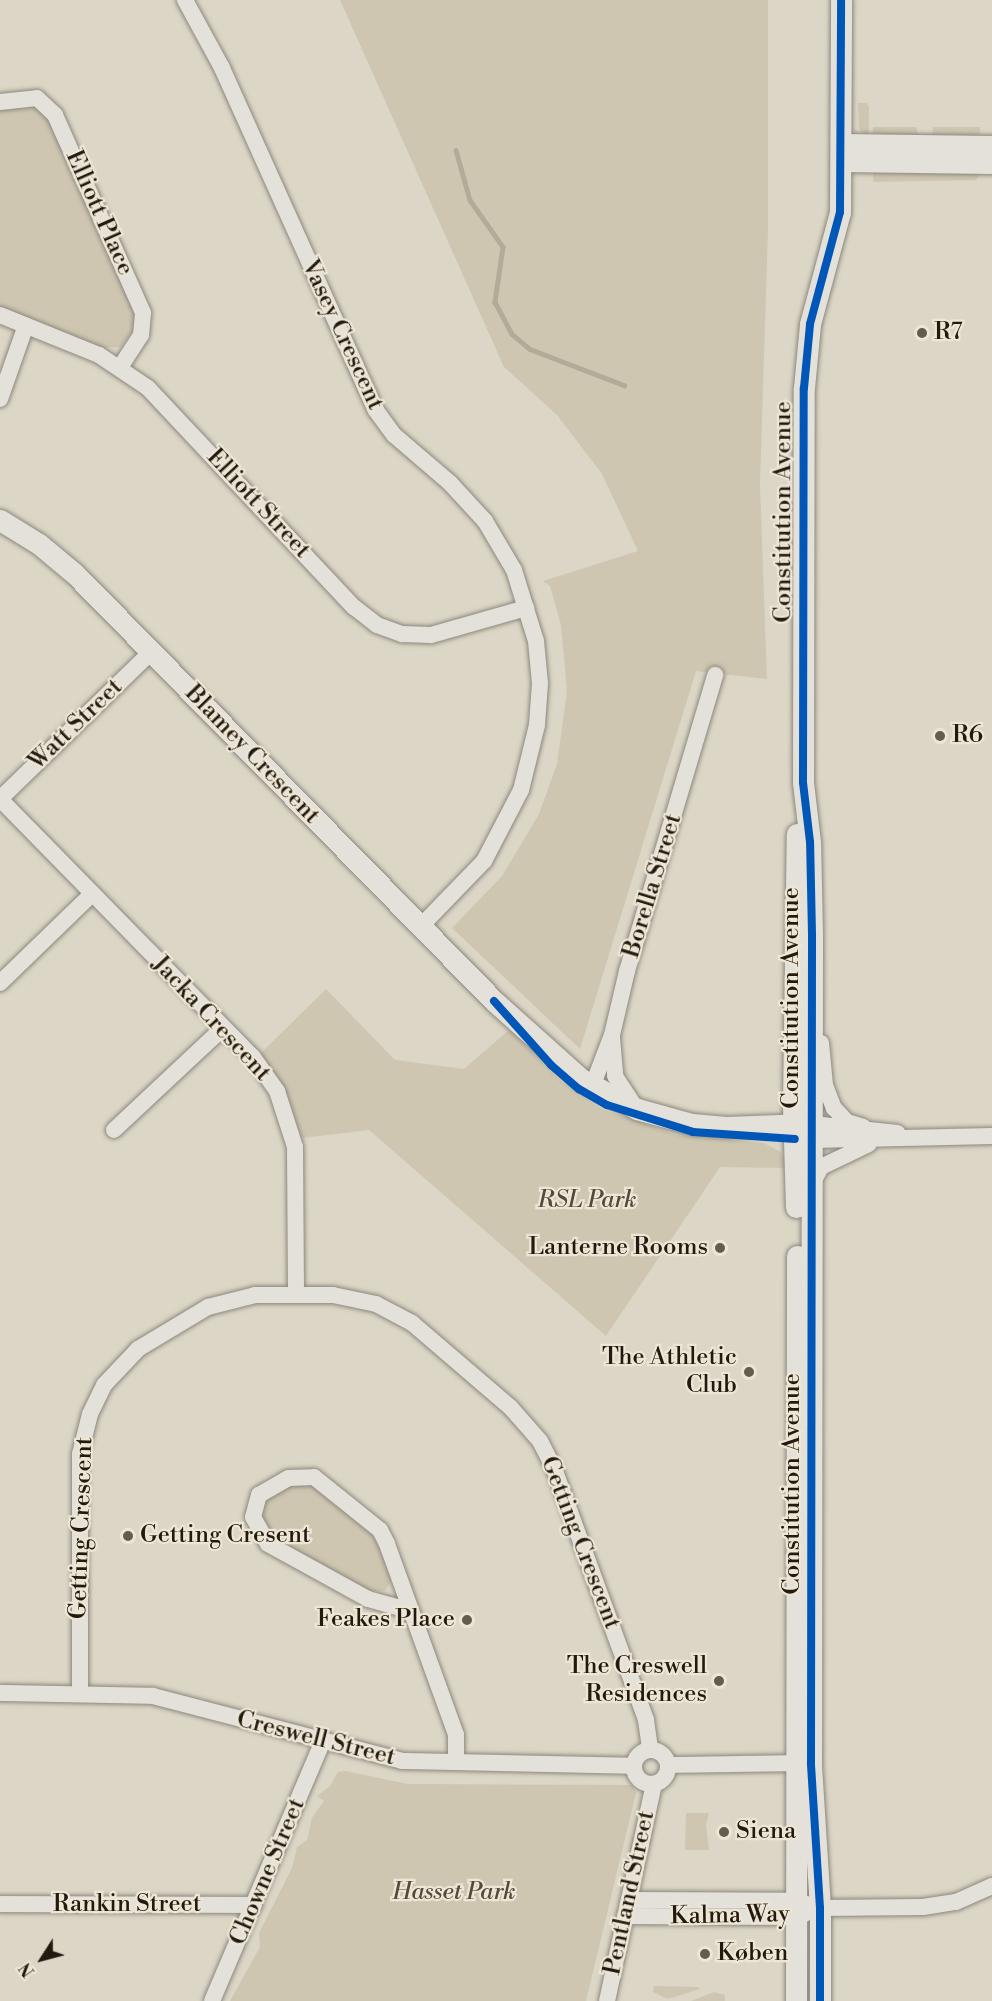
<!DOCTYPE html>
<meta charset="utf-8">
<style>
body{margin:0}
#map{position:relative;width:992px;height:2001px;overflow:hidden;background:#dcd6c6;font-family:"Libre Bodoni",serif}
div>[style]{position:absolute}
.green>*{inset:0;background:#cec6b1}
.stream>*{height:4.5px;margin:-2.25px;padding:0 2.25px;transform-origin:2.25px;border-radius:2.25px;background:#b3ab97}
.roads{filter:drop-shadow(0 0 2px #8c887e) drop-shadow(0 0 2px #8c887e)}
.minor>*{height:16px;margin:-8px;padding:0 8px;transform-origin:8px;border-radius:8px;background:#e4e1da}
.minor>.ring{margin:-8px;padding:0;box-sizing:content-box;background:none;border:16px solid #e4e1da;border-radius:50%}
.tertiary>*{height:21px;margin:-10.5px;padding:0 10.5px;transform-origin:10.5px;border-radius:10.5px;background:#e4e1da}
.cycleway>*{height:8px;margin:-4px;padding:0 4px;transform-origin:4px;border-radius:4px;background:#0057b8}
.dots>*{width:16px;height:16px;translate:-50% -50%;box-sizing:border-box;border:3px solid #ede6d5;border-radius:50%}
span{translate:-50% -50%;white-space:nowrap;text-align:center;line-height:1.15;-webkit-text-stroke:4.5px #ede6d5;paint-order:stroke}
.street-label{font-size:24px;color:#221a10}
.poi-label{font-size:24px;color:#221a10}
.left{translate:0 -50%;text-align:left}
.right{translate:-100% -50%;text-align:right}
.park-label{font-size:24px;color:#524a3b;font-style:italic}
.north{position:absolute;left:12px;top:1929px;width:60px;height:60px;-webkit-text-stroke:4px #ede6d5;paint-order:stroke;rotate:234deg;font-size:16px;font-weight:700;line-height:24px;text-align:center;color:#221a10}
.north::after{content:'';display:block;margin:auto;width:21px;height:27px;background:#221a10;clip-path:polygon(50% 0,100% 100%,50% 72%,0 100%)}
</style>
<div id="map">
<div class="green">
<div style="clip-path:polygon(340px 0,768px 0,768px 230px,760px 484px,767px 679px,696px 671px,580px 1049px,452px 928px,502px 876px,539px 814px,557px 764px,567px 691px,561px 625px,550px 586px,543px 581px,638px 551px,602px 474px,557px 415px,504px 367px)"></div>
<div style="clip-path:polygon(858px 103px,867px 103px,869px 108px,869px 138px,859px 129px)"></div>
<div style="clip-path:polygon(24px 104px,44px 110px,139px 321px,121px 347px,103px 348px,0 307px,0 108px)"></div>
<div style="clip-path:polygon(873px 127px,916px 127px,918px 134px,916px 138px,873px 140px)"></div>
<div style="clip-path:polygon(933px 127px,980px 127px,980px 140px,932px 136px)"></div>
<div style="clip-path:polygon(873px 170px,980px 170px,980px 174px,976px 180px,873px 182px)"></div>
<div style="clip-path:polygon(326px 989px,395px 1060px,464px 1069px,509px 1030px,561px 1081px,602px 1109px,676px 1135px,764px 1143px,781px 1152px,789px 1168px,720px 1167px,606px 1336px,369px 1130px,302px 1138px,287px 1094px,260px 1054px)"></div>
<div style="clip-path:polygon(312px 1482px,375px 1535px,392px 1579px,385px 1591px,367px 1591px,270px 1537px,260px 1516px,268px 1495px,300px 1483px)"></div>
<div style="clip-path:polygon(345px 1771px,408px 1784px,632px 1785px,636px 1793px,586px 2001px,230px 2001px,260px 1947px,259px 1933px,292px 1868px,297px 1847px,307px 1840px,312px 1818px,324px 1801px,317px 1796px,330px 1786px,338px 1772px)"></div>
<div style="clip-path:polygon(686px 1813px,709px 1813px,706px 1825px,709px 1850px,685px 1850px)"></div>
<div style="clip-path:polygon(654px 1986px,699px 1987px,700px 1989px,668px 1999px,653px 1992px)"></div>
<div style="clip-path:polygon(714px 1992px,725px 1995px,725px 2001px,691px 2001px)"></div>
</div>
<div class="stream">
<div style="left:456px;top:150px;width:52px;rotate:74.4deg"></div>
<div style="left:470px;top:200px;width:57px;rotate:54.9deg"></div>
<div style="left:503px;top:247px;width:56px;rotate:98.3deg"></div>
<div style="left:495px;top:302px;width:36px;rotate:62deg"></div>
<div style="left:512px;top:334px;width:23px;rotate:40deg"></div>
<div style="left:530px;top:349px;width:101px;rotate:21deg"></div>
</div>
<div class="roads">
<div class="minor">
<div style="left:185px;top:0;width:77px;rotate:61.4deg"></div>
<div style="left:222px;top:68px;width:374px;rotate:65.8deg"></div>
<div style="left:375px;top:409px;width:32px;rotate:54deg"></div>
<div style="left:394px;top:435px;width:74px;rotate:40.6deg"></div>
<div style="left:450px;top:483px;width:52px;rotate:47.4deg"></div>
<div style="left:485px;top:521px;width:57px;rotate:59.4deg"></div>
<div style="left:514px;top:570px;width:74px;rotate:72.8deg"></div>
<div style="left:536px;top:641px;width:42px;rotate:84.6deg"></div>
<div style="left:540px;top:683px;width:42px;rotate:94.1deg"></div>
<div style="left:537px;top:725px;width:67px;rotate:103.8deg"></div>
<div style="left:521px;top:790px;width:80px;rotate:117.5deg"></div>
<div style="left:484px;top:861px;width:92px;rotate:134.1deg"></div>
<div style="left:0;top:102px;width:37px;rotate:-6deg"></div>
<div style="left:37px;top:98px;width:25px;rotate:43deg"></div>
<div style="left:55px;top:115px;width:217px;rotate:66deg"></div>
<div style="left:143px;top:313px;width:22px;rotate:95deg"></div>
<div style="left:141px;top:335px;width:38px;rotate:123deg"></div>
<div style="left:0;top:315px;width:107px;rotate:22deg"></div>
<div style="left:99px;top:355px;width:59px;rotate:34deg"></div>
<div style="left:148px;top:388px;width:301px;rotate:46.8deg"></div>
<div style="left:354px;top:607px;width:29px;rotate:38deg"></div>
<div style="left:377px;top:625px;width:27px;rotate:20deg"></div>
<div style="left:402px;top:634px;width:29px;rotate:2deg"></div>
<div style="left:431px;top:635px;width:99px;rotate:-15.9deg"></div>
<div style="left:0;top:399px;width:78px;rotate:-70.6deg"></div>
<div style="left:0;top:799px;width:361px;rotate:45.6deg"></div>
<div style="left:253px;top:1057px;width:42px;rotate:54.8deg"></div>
<div style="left:277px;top:1091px;width:59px;rotate:72.2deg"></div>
<div style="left:295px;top:1147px;width:147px;rotate:89.6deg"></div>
<div style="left:0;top:799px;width:211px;rotate:-44.2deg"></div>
<div style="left:0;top:983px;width:128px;rotate:-44.1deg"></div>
<div style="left:612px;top:1038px;width:38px;rotate:85deg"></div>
<div style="left:615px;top:1076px;width:35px;rotate:57deg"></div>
<div style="left:821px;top:1043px;width:42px;rotate:84.6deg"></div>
<div style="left:825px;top:1085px;width:25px;rotate:69deg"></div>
<div style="left:834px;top:1108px;width:19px;rotate:47deg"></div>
<div style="left:847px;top:1122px;width:17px;rotate:17deg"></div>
<div style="left:592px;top:1087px;width:56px;rotate:-69deg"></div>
<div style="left:612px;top:1035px;width:66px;rotate:-76.8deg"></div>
<div style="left:627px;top:971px;width:309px;rotate:-73.4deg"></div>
<div style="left:812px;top:1124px;width:86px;rotate:6deg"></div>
<div style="left:114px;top:1130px;width:149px;rotate:-43.1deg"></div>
<div style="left:812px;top:1140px;width:180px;rotate:-1.3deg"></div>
<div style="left:812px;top:1184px;width:19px;rotate:-62deg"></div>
<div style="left:821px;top:1167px;width:53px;rotate:-25.6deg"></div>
<div style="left:411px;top:1611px;width:45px;rotate:-164.4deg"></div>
<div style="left:368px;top:1599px;width:114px;rotate:-151.2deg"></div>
<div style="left:268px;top:1544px;width:31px;rotate:-119deg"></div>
<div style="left:253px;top:1517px;width:23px;rotate:-75deg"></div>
<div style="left:259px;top:1495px;width:34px;rotate:-30deg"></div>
<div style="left:289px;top:1478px;width:25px;rotate:-2deg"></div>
<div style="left:314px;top:1477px;width:85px;rotate:38.8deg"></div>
<div style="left:380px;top:1530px;width:16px;rotate:63deg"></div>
<div style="left:387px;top:1544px;width:203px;rotate:70.1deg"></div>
<div style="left:456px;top:1735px;width:27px;rotate:90deg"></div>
<div style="left:0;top:1693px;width:153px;rotate:1.1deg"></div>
<div style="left:153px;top:1696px;width:257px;rotate:14.6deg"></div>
<div style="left:402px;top:1761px;width:232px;rotate:1.2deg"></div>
<div style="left:80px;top:1693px;width:239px;rotate:-90deg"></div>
<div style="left:80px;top:1454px;width:41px;rotate:-76deg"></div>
<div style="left:90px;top:1414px;width:32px;rotate:-64deg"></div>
<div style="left:104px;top:1385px;width:50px;rotate:-46.6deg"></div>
<div style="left:138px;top:1349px;width:82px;rotate:-31deg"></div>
<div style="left:208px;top:1307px;width:49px;rotate:-14.3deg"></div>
<div style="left:255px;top:1295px;width:78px"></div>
<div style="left:333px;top:1295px;width:44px;rotate:11.8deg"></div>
<div style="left:376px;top:1304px;width:41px;rotate:27.8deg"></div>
<div style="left:412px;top:1323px;width:130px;rotate:40.6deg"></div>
<div style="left:511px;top:1408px;width:44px;rotate:48.7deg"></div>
<div style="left:540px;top:1441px;width:34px;rotate:63deg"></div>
<div style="left:555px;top:1471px;width:265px;rotate:69.9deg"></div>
<div style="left:646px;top:1720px;width:30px;rotate:82deg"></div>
<div class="ring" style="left:634px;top:1750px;width:18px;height:18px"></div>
<div style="left:669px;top:1765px;width:127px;rotate:-0.9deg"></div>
<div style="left:629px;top:1900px;width:167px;rotate:0.3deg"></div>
<div style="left:796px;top:1901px;width:25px;rotate:16deg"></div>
<div style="left:820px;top:1908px;width:103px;rotate:-0.6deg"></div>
<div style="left:923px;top:1907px;width:33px;rotate:-9deg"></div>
<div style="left:956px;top:1902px;width:39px;rotate:-24deg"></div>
<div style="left:0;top:1904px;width:254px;rotate:0.2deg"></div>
<div style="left:625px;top:1916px;width:171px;rotate:0.3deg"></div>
<div style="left:796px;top:1917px;width:9px;rotate:-18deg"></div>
<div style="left:212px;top:2001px;width:280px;rotate:-66.9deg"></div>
<div style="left:607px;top:2001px;width:222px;rotate:-77.8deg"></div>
</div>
<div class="tertiary">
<div style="left:841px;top:144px;width:151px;rotate:0.8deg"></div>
<div style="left:842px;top:161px;width:150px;rotate:0.8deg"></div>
<div style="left:0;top:520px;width:46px;rotate:31.6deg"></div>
<div style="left:39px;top:544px;width:47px;rotate:39.8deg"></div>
<div style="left:75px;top:574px;width:598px;rotate:45.54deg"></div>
<div style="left:494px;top:1001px;width:117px;rotate:41.9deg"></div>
<div style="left:581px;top:1079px;width:64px;rotate:28.2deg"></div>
<div style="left:637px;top:1109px;width:57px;rotate:15.3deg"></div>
<div style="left:692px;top:1124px;width:34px;rotate:5deg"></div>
<div style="left:726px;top:1127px;width:80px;rotate:-2.1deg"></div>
<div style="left:796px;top:1207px;width:103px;rotate:-91.7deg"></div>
<div style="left:793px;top:1104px;width:270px;rotate:-89.2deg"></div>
<div style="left:796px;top:2001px;width:745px;rotate:-89.92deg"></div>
<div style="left:820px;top:2001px;width:93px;rotate:-90deg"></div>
<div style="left:820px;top:1908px;width:145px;rotate:-93.6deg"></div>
<div style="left:811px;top:1763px;width:829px;rotate:-89.93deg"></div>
<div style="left:812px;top:934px;width:92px;rotate:-91.2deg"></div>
<div style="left:810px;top:842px;width:60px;rotate:-96.7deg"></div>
<div style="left:803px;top:782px;width:394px;rotate:-89.9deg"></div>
<div style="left:804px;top:388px;width:64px;rotate:-84.6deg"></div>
<div style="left:810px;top:324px;width:116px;rotate:-75deg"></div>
<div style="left:840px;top:212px;width:212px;rotate:-89.7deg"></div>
</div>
</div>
<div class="cycleway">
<div style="left:494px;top:1001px;width:86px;rotate:48.3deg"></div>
<div style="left:551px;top:1065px;width:37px;rotate:41deg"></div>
<div style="left:579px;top:1089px;width:32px;rotate:30deg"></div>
<div style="left:607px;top:1105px;width:90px;rotate:17.4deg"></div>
<div style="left:693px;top:1132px;width:102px;rotate:3.9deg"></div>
<div style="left:820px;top:2001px;width:93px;rotate:-90deg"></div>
<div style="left:820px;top:1908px;width:145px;rotate:-93.6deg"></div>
<div style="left:811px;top:1763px;width:829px;rotate:-89.93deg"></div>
<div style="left:812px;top:934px;width:92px;rotate:-91.2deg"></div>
<div style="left:810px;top:842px;width:60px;rotate:-96.7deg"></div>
<div style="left:803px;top:782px;width:394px;rotate:-89.9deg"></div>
<div style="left:804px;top:388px;width:64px;rotate:-84.6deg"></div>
<div style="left:810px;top:324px;width:116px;rotate:-75deg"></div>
<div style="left:840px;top:212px;width:212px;rotate:-89.7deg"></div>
</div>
<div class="dots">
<div style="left:922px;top:333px;background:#635c50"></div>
<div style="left:940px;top:736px;background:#635c50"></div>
<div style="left:720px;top:1248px;background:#635c50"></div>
<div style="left:749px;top:1372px;background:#635c50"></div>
<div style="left:128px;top:1536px;background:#635c50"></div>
<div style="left:467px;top:1620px;background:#635c50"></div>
<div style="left:719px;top:1681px;background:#635c50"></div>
<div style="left:724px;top:1832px;background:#635c50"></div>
<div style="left:705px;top:1954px;background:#635c50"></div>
</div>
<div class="street-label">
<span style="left:99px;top:213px;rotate:66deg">Elliott Place</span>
<span style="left:342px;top:335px;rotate:65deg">Vasey Crescent</span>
<span style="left:258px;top:504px;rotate:47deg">Elliott Street</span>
<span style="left:784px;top:512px;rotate:-90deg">Constitution Avenue</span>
<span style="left:76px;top:725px;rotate:-44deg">Watt Street</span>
<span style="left:252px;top:755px;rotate:46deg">Blamey Crescent</span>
<span style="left:653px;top:886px;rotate:-73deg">Borella Street</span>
<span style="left:792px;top:998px;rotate:-90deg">Constitution Avenue</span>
<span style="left:211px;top:1019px;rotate:47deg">Jacka Crescent</span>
<span style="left:793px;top:1484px;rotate:-90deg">Constitution Avenue</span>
<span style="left:82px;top:1528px;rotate:-88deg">Getting Crescent</span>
<span style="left:580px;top:1543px;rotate:69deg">Getting Crescent</span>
<span style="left:316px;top:1739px;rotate:14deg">Creswell Street</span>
<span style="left:268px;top:1872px;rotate:-67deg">Chowne Street</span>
<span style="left:630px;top:1893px;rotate:-78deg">Pentland Street</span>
<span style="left:127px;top:1905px">Rankin Street</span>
<span style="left:730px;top:1916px;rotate:-1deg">Kalma Way</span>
</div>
<div class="poi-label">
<span class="left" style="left:934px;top:333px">R7</span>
<span class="left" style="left:952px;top:736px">R6</span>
<span class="right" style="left:708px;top:1248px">Lanterne Rooms</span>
<span class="right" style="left:737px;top:1372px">The Athletic<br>Club</span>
<span class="left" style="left:140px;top:1536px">Getting Cresent</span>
<span class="right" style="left:455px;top:1620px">Feakes Place</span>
<span class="right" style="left:707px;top:1681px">The Creswell<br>Residences</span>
<span class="left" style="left:736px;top:1832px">Siena</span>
<span class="left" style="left:717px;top:1954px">Køben</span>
</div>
<div class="park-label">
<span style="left:587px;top:1201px">RSL Park</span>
<span style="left:454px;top:1893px">Hasset Park</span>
</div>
<div class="north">N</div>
</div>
